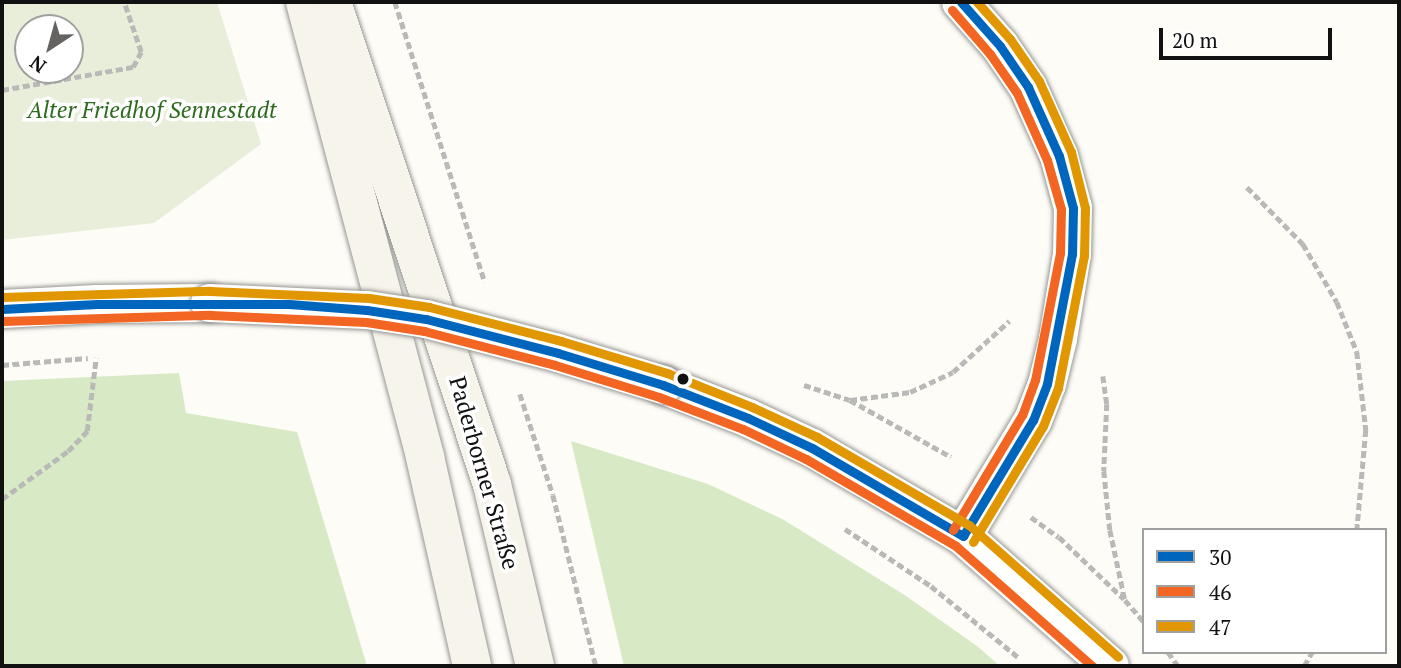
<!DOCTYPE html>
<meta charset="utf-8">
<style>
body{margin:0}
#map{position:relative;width:1401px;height:668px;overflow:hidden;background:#fdfcf7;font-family:"PT Serif",serif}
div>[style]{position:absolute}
.forest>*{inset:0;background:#d8eac5}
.cemetery>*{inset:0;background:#e9eedb}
.path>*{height:4.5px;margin-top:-2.25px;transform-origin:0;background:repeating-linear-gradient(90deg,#b9b9b8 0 7px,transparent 0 10.5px)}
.roads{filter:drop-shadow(0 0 2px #979795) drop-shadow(0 0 2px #979795)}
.street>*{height:38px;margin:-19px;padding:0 19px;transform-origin:19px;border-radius:19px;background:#fffffe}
.secondary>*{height:38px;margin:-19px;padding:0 19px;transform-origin:19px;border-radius:19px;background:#f6f4eb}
.bridges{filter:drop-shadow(0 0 2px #979795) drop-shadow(0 0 2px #979795)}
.street-bridge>*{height:38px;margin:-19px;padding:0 19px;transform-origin:19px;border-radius:19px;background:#fffffe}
.bus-1>*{height:9px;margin:-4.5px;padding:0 4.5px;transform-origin:4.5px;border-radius:4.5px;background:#0065bd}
.bus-2>*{height:9px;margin:-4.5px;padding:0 4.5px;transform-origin:4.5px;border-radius:4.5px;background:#f26522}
.bus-3>*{height:9px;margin:-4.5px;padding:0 4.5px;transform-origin:4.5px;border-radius:4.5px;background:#e09702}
.dots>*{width:19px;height:19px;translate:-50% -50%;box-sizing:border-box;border:4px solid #fff;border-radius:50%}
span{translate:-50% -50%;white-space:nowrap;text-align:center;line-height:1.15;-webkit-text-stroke:7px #fff;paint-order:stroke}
.park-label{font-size:23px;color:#2f6b1f;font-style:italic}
.street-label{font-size:23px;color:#111}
.frame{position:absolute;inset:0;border:4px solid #111;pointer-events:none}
.legend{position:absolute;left:1142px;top:528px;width:245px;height:126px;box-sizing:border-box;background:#fff;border:2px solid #a0a0a0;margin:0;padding:9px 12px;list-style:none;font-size:21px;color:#111}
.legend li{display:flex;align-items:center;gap:14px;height:35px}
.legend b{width:35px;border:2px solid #a0a0a0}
.north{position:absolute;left:14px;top:14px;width:70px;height:70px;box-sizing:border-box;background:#fff;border:2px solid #a0a0a0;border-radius:50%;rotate:216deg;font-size:19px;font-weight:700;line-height:28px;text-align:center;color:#111}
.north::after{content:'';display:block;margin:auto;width:24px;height:32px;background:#646362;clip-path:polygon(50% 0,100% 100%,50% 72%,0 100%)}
.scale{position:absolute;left:1159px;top:28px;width:173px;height:32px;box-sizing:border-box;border:4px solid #111;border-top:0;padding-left:9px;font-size:21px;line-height:24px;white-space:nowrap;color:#111;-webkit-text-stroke:5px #fff;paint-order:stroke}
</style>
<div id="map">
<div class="forest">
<div style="clip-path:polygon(179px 373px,186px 413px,297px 432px,367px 666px,2px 666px,2px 381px)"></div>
<div style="clip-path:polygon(571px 441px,708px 484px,784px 520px,906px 596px,977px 646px,1000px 666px,624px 666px)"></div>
</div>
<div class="cemetery">
<div style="clip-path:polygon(evenodd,2px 2px,217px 2px,261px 144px,154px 223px,2px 240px,2px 2px,28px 28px,70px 28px,70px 70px,28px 70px,28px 28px)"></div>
</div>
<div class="path">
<div style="left:395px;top:2px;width:294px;rotate:72.2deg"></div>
<div style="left:2px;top:90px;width:133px;rotate:-10deg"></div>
<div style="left:133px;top:67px;width:17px;rotate:-62deg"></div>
<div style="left:141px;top:52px;width:53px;rotate:-108.8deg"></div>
<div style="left:1247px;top:187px;width:80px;rotate:45.5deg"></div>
<div style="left:1303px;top:244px;width:67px;rotate:59.6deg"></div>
<div style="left:1337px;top:302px;width:54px;rotate:68.2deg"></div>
<div style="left:1357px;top:352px;width:79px;rotate:83.4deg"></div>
<div style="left:1366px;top:430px;width:100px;rotate:95.1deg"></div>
<div style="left:2px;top:365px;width:86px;rotate:-4.7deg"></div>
<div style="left:1103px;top:376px;width:28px;rotate:82deg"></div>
<div style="left:1107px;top:404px;width:67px;rotate:92.6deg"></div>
<div style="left:1104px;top:471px;width:59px;rotate:84.2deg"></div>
<div style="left:1110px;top:530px;width:72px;rotate:77.9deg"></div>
<div style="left:1125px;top:600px;width:29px;rotate:49deg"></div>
<div style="left:804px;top:385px;width:48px;rotate:18.1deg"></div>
<div style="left:850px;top:400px;width:61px;rotate:-7.6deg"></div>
<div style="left:910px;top:392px;width:47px;rotate:-24.9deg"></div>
<div style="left:953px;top:372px;width:76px;rotate:-42.3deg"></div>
<div style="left:520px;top:394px;width:106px;rotate:71.9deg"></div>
<div style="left:553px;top:495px;width:176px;rotate:75.9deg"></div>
<div style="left:850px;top:400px;width:116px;rotate:29.4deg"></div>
<div style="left:2px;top:499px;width:82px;rotate:-36deg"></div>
<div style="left:68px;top:451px;width:28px;rotate:-46deg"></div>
<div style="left:87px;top:431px;width:74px;rotate:-83deg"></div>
<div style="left:1031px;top:517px;width:34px;rotate:36deg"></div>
<div style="left:1059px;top:537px;width:90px;rotate:43.6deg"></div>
<div style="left:845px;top:529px;width:103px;rotate:33.5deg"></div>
<div style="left:931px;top:586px;width:112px;rotate:39.2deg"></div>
<div style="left:1168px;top:652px;width:17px;rotate:54deg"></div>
<div style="left:1304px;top:666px;width:16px;rotate:-60deg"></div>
</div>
<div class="roads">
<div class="street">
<div style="left:961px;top:2px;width:59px;rotate:48.4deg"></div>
<div style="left:1000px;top:46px;width:50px;rotate:55.7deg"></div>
<div style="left:1028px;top:87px;width:76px;rotate:65.8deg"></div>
<div style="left:1059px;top:156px;width:54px;rotate:74.9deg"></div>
<div style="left:1073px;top:208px;width:46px;rotate:91.2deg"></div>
<div style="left:1072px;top:254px;width:86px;rotate:99.4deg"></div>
<div style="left:1058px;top:339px;width:46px;rotate:103.7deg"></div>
<div style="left:1047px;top:384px;width:39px;rotate:111deg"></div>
<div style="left:1033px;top:420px;width:135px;rotate:121.1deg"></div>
<div style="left:2px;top:309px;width:95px;rotate:-3deg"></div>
<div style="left:97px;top:304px;width:113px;rotate:-0.5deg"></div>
<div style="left:663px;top:385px;width:91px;rotate:21.2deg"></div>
<div style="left:748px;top:418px;width:71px;rotate:25.1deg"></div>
<div style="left:812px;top:448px;width:175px;rotate:30.2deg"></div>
<div style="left:963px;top:536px;width:196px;rotate:41.5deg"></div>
</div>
<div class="secondary">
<div style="left:305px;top:2px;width:471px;rotate:75.2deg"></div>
<div style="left:425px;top:457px;width:214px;rotate:77.3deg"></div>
<div style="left:332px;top:2px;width:508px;rotate:71.64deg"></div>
<div style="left:492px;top:484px;width:187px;rotate:76.7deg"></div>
</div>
</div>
<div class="bridges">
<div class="street-bridge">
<div style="left:210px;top:303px;width:157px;rotate:2.6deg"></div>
<div style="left:367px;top:310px;width:60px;rotate:8.7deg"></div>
<div style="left:426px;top:319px;width:136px;rotate:14.4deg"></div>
<div style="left:558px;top:353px;width:110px;rotate:16.9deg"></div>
</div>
</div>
<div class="bus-1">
<div style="left:961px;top:2px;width:59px;rotate:48.4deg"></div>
<div style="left:1000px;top:46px;width:50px;rotate:55.7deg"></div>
<div style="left:1028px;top:87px;width:76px;rotate:65.8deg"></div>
<div style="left:1059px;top:156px;width:54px;rotate:74.9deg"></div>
<div style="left:1073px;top:208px;width:46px;rotate:91.2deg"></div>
<div style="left:1072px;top:254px;width:132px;rotate:100.9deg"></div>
<div style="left:1047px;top:384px;width:39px;rotate:111deg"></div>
<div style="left:1033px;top:420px;width:135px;rotate:121.1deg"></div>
<div style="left:2px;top:309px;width:95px;rotate:-3deg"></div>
<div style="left:97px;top:304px;width:192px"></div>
<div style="left:289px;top:304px;width:78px;rotate:4.4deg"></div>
<div style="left:367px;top:310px;width:60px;rotate:8.7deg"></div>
<div style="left:426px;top:319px;width:136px;rotate:14.4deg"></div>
<div style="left:558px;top:353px;width:110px;rotate:16.9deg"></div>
<div style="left:663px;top:385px;width:91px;rotate:21.2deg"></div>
<div style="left:748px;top:418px;width:71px;rotate:25.1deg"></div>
<div style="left:812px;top:448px;width:175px;rotate:30.2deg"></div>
</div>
<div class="bus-2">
<div style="left:952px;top:10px;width:58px;rotate:49.2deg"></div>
<div style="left:990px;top:54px;width:47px;rotate:55.3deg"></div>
<div style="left:1017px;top:93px;width:73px;rotate:65.9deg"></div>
<div style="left:1047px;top:160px;width:51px;rotate:74.1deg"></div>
<div style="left:1061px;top:209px;width:44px;rotate:91.3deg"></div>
<div style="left:1060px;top:253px;width:129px;rotate:101.1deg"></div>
<div style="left:1035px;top:380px;width:37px;rotate:110deg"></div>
<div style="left:1022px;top:415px;width:134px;rotate:121deg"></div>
<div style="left:3px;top:321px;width:207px;rotate:-1.7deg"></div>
<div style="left:210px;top:315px;width:156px;rotate:2.6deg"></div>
<div style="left:366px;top:322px;width:59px;rotate:8.8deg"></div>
<div style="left:424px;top:331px;width:135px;rotate:14.5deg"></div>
<div style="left:555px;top:365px;width:109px;rotate:17.1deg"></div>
<div style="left:659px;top:397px;width:90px;rotate:20.9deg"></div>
<div style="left:743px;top:429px;width:70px;rotate:25.5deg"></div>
<div style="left:806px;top:459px;width:173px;rotate:30.1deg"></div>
<div style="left:956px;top:546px;width:181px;rotate:41.4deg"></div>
</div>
<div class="bus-3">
<div style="left:2px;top:297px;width:208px;rotate:-1.7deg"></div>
<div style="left:210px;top:291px;width:159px;rotate:2.5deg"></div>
<div style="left:369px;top:298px;width:61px;rotate:8.5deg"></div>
<div style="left:429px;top:307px;width:136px;rotate:14.4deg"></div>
<div style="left:561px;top:341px;width:111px;rotate:16.8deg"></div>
<div style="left:667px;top:373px;width:92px;rotate:21.8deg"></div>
<div style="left:752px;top:407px;width:72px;rotate:24.8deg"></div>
<div style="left:817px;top:437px;width:176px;rotate:30.1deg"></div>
<div style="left:969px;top:525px;width:199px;rotate:41.5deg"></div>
<div style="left:973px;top:542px;width:135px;rotate:-58.9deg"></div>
<div style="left:1043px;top:426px;width:41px;rotate:-68.5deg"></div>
<div style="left:1058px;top:388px;width:135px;rotate:-78.9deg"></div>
<div style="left:1084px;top:256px;width:48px;rotate:-88.8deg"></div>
<div style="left:1085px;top:208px;width:58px;rotate:-104deg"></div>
<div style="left:1071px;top:152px;width:78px;rotate:-114.3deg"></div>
<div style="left:1039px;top:81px;width:51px;rotate:-124.6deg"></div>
<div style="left:1010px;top:39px;width:50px;rotate:-131.7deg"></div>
</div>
<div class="dots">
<div style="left:683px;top:379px;background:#111"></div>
</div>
<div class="park-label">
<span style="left:152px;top:110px">Alter Friedhof Sennestadt</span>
</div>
<div class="street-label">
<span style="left:484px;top:473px;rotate:74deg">Paderborner Straße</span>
</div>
<div class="frame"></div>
<ul class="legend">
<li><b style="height:9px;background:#0065bd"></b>30</li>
<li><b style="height:9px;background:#f26522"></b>46</li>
<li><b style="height:9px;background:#e09702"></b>47</li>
</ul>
<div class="north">N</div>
<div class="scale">20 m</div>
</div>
